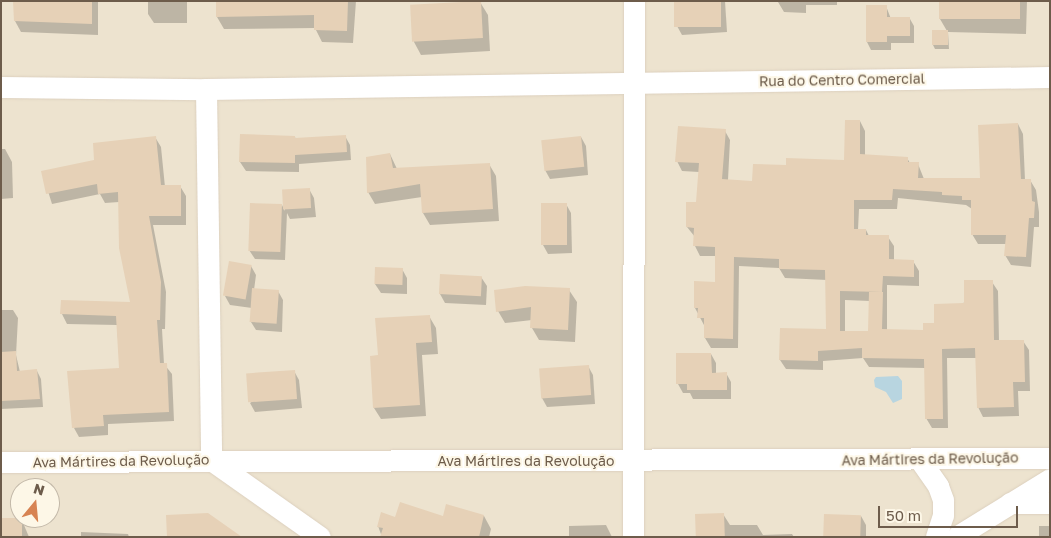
<!DOCTYPE html>
<meta charset="utf-8">
<style>
body{margin:0}
#map{position:relative;width:1051px;height:538px;overflow:hidden;background:#f9f3e1;font-family:"Golos Text",sans-serif}
div>[style]{position:absolute}
.residential>*{inset:0;background:#ede3cf}
.water>*{inset:0;background:#b8d5e0}
.shadow>*{inset:0;background:#0003;transform-origin:0 0}
.building>*{inset:0;background:#e6d1b7;transform-origin:0 0}
.roads{filter:drop-shadow(0 0 1px #dcd0be) drop-shadow(0 0 1px #dcd0be)}
.minor>*{height:21px;margin:-10.5px;padding:0 10.5px;transform-origin:10.5px;border-radius:10.5px;background:#fff}
span{translate:-50% -50%;white-space:nowrap;text-align:center;line-height:1.15;-webkit-text-stroke:4px #fdf7e7;paint-order:stroke}
.street-label{font-size:14px;color:#6d5c4b}
.frame{position:absolute;inset:0;border:2px solid #6d5c4b;pointer-events:none}
.north{position:absolute;left:10px;top:478px;width:50px;height:50px;box-sizing:border-box;background:#fdf7e7;border:1px solid #c3b9a9;border-radius:50%;rotate:17deg;font-size:14px;font-weight:700;line-height:20px;text-align:center;color:#6d5c4b}
.north::after{content:'';display:block;margin:auto;width:18px;height:22px;background:#d78352;clip-path:polygon(50% 0,100% 100%,50% 72%,0 100%)}
.scale{position:absolute;left:878px;top:506px;width:140px;height:22px;box-sizing:border-box;border:2px solid #6d5c4b;border-top:0;padding-left:6px;font-size:15px;line-height:18px;white-space:nowrap;color:#6d5c4b;-webkit-text-stroke:4px #fdf7e7;paint-order:stroke}
</style>
<div id="map">
<div class="residential">
<div style="clip-path:polygon(evenodd,1px 1px,1050px 1px,1050px 537px,1px 537px,1px 1px,20px 488px,50px 488px,50px 518px,20px 518px,20px 488px)"></div>
</div>
<div class="water">
<div style="clip-path:polygon(898px 376px,902px 381px,902px 399px,893px 403px,886px 392px,875px 387px,874px 380px,876px 377px)"></div>
</div>
<div class="shadow">
<div style="clip-path:polygon(14px 1px,98px 1px,98px 35px,21px 32px,15px 21px)"></div>
<div style="clip-path:polygon(148px 1px,187px 1px,187px 23px,154px 23px,148px 14px)"></div>
<div style="clip-path:polygon(217px 1px,356px 1px,353px 43px,322px 42px,315px 28px,224px 29px,217px 17px)"></div>
<div style="clip-path:polygon(675px 1px,725px 1px,727px 32px,682px 35px,677px 26px)"></div>
<div style="clip-path:polygon(752px 1px,837px 1px,837px 5px,806px 5px,806px 13px,784px 12px,778px 2px)"></div>
<div style="clip-path:polygon(940px 1px,1027px 1px,1026px 34px,948px 32px,949px 49px,935px 49px,933px 45px,947px 31px,940px 19px)"></div>
<div style="clip-path:polygon(480px 2px,488px 15px,490px 51px,421px 55px,414px 42px,411px 6px)"></div>
<div style="clip-path:polygon(886px 6px,891px 19px,910px 19px,914px 26px,914px 43px,891px 43px,891px 50px,871px 50px,867px 42px)"></div>
<div style="clip-path:polygon(evenodd,860px 121px,865px 131px,865px 156px,907px 158px,910px 163px,918px 164px,924px 179px,981px 179px,1018px 124px,1023px 134px,1025px 180px,1030px 180px,1036px 190px,1039px 212px,1039px 227px,1034px 227px,1031px 267px,1011px 265px,1005px 255px,1006px 244px,978px 244px,972px 234px,972px 209px,966px 205px,898px 198px,897px 209px,859px 209px,858px 230px,866px 230px,869px 236px,888px 237px,894px 246px,894px 261px,913px 261px,919px 271px,919px 286px,887px 285px,887px 331px,925px 331px,992px 282px,998px 291px,999px 341px,1023px 341px,1029px 350px,1030px 391px,1018px 391px,1019px 416px,983px 417px,978px 407px,977px 358px,947px 358px,948px 428px,932px 428px,926px 418px,925px 368px,869px 367px,863px 358px,823px 361px,823px 370px,786px 369px,780px 360px,827px 331px,827px 280px,785px 278px,779px 268px,739px 266px,738px 348px,711px 348px,705px 338px,705px 327px,695px 308px,716px 283px,716px 256px,700px 256px,695px 246px,695px 237px,687px 227px,688px 203px,698px 204px,699px 172px,682px 171px,677px 161px,725px 131px,730px 140px,728px 180px,753px 182px,787px 166px,846px 162px,860px 121px,845px 300px,870px 301px,869px 332px,845px 332px,845px 300px)"></div>
<div style="clip-path:polygon(345px 136px,350px 145px,351px 160px,299px 164px,299px 172px,246px 171px,240px 162px,295px 137px,296px 140px)"></div>
<div style="clip-path:polygon(155px 137px,161px 147px,165px 187px,180px 186px,186px 196px,186px 225px,153px 225px,166px 292px,165px 329px,162px 329px,164px 364px,172px 374px,174px 421px,108px 424px,108px 435px,79px 437px,74px 428px,120px 369px,117px 325px,67px 324px,62px 314px,131px 303px,119px 202px,105px 203px,100px 194px,52px 204px,42px 172px,96px 161px)"></div>
<div style="clip-path:polygon(581px 137px,586px 146px,588px 175px,550px 179px,545px 170px)"></div>
<div style="clip-path:polygon(1px 149px,5px 149px,12px 162px,13px 198px,1px 199px)"></div>
<div style="clip-path:polygon(390px 154px,397px 169px,489px 164px,496px 176px,499px 221px,430px 225px,423px 213px,422px 197px,375px 204px,368px 192px)"></div>
<div style="clip-path:polygon(309px 189px,314px 198px,316px 217px,290px 219px,287px 213px,285px 260px,255px 259px,249px 250px,282px 205px,285px 211px,283px 191px)"></div>
<div style="clip-path:polygon(566px 204px,571px 213px,572px 253px,548px 254px,543px 245px)"></div>
<div style="clip-path:polygon(251px 266px,256px 275px,254px 290px,278px 291px,283px 300px,282px 332px,256px 330px,251px 322px,252px 308px,230px 305px,225px 296px)"></div>
<div style="clip-path:polygon(402px 269px,407px 278px,407px 294px,381px 293px,375px 284px)"></div>
<div style="clip-path:polygon(481px 277px,487px 286px,486px 305px,445px 303px,440px 294px)"></div>
<div style="clip-path:polygon(569px 290px,577px 302px,575px 342px,539px 340px,532px 328px,532px 320px,505px 323px,498px 311px)"></div>
<div style="clip-path:polygon(1px 310px,13px 310px,18px 318px,16px 355px,20px 372px,37px 371px,41px 379px,43px 407px,1px 409px)"></div>
<div style="clip-path:polygon(429px 316px,436px 328px,438px 354px,422px 355px,426px 416px,381px 419px,374px 408px,379px 356px)"></div>
<div style="clip-path:polygon(677px 354px,711px 354px,716px 363px,716px 374px,726px 373px,731px 382px,731px 399px,693px 399px,690px 393px,683px 393px,678px 384px)"></div>
<div style="clip-path:polygon(588px 366px,593px 375px,595px 404px,547px 407px,542px 398px)"></div>
<div style="clip-path:polygon(294px 371px,299px 380px,302px 408px,255px 412px,250px 403px)"></div>
<div style="clip-path:polygon(723px 514px,730px 525px,757px 525px,763px 535px,792px 534px,794px 537px,697px 537px)"></div>
<div style="clip-path:polygon(484px 516px,491px 529px,489px 537px,382px 537px,378px 526px,396px 519px)"></div>
<div style="clip-path:polygon(861px 516px,866px 525px,866px 537px,825px 537px)"></div>
<div style="clip-path:polygon(21px 518px,29px 537px,1px 537px)"></div>
<div style="clip-path:polygon(606px 525px,612px 537px,569px 537px,569px 526px)"></div>
<div style="left:1039px;top:526px;width:11px;height:11px"></div>
<div style="clip-path:polygon(81px 532px,128px 534px,129px 537px,81px 537px)"></div>
</div>
<div class="building">
<div style="clip-path:polygon(13px 1px,92px 1px,92px 24px,14px 21px)"></div>
<div style="clip-path:polygon(216px 1px,348px 1px,347px 31px,314px 30px,314px 15px,216px 17px)"></div>
<div style="left:481px;top:1px;width:37px;height:71px;rotate:87deg"></div>
<div style="left:674px;top:1px;width:47px;height:26px"></div>
<div style="left:939px;top:1px;width:81px;height:18px"></div>
<div style="clip-path:polygon(866px 5px,887px 5px,887px 17px,910px 17px,910px 36px,887px 36px,887px 42px,866px 42px)"></div>
<div style="left:932px;top:30px;width:16px;height:15px"></div>
<div style="clip-path:polygon(845px 120px,860px 120px,860px 154px,908px 157px,908px 162px,919px 162px,918px 178px,980px 178px,978px 125px,1018px 123px,1021px 179px,1031px 179px,1032px 201px,1035px 202px,1034px 218px,1029px 218px,1026px 257px,1004px 256px,1006px 235px,971px 235px,971px 200px,962px 200px,962px 196px,942px 195px,942px 192px,893px 189px,892px 200px,854px 200px,854px 229px,866px 229px,866px 235px,889px 235px,889px 259px,914px 260px,914px 277px,883px 276px,882px 292px,840px 291px,840px 331px,868px 331px,869px 292px,883px 292px,882px 329px,923px 330px,923px 323px,934px 323px,934px 304px,964px 303px,964px 280px,993px 280px,994px 340px,1024px 340px,1025px 382px,1013px 382px,1014px 407px,977px 408px,975px 348px,942px 349px,943px 419px,925px 419px,924px 359px,862px 358px,862px 348px,818px 351px,818px 361px,779px 360px,780px 328px,826px 329px,825px 270px,779px 269px,779px 259px,734px 257px,733px 339px,704px 338px,704px 318px,697px 318px,698px 308px,694px 308px,694px 281px,715px 282px,715px 247px,693px 246px,694px 228px,686px 227px,686px 202px,696px 202px,699px 163px,675px 162px,678px 126px,726px 129px,722px 179px,752px 181px,753px 164px,786px 165px,786px 158px,844px 160px)"></div>
<div style="clip-path:polygon(240px 134px,295px 136px,295px 138px,346px 135px,347px 152px,295px 155px,295px 163px,239px 162px)"></div>
<div style="clip-path:polygon(156px 136px,161px 185px,181px 185px,181px 216px,149px 216px,161px 282px,160px 320px,157px 320px,160px 363px,167px 363px,169px 412px,103px 415px,104px 426px,72px 428px,67px 371px,119px 368px,116px 316px,60px 314px,61px 300px,130px 302px,119px 248px,118px 192px,98px 194px,97px 184px,46px 194px,41px 171px,94px 160px,93px 143px)"></div>
<div style="left:581px;top:136px;width:31px;height:40px;rotate:84deg"></div>
<div style="clip-path:polygon(390px 153px,393px 168px,490px 163px,493px 209px,422px 213px,420px 184px,367px 193px,366px 157px)"></div>
<div style="left:310px;top:188px;width:20px;height:28px;rotate:87deg"></div>
<div style="left:250px;top:203px;width:32px;height:48px;rotate:2deg"></div>
<div style="left:541px;top:203px;width:26px;height:42px"></div>
<div style="left:229px;top:261px;width:23px;height:35px;rotate:10deg"></div>
<div style="left:375px;top:267px;width:28px;height:17px;rotate:2deg"></div>
<div style="left:440px;top:274px;width:42px;height:20px;rotate:3deg"></div>
<div style="clip-path:polygon(525px 286px,570px 288px,568px 330px,530px 328px,531px 307px,496px 312px,494px 290px)"></div>
<div style="left:252px;top:288px;width:27px;height:34px;rotate:4deg"></div>
<div style="clip-path:polygon(430px 315px,432px 342px,416px 343px,420px 405px,373px 408px,370px 356px,378px 355px,375px 318px)"></div>
<div style="clip-path:polygon(16px 351px,17px 371px,37px 369px,40px 399px,1px 401px,1px 352px)"></div>
<div style="clip-path:polygon(676px 353px,711px 353px,712px 373px,727px 372px,727px 390px,687px 390px,687px 384px,676px 384px)"></div>
<div style="left:589px;top:365px;width:30px;height:50px;rotate:86deg"></div>
<div style="left:295px;top:370px;width:29px;height:49px;rotate:86deg"></div>
<div style="clip-path:polygon(400px 502px,443px 516px,446px 504px,484px 515px,479px 537px,380px 537px,383px 528px,377px 527px,381px 512px,395px 517px)"></div>
<div style="clip-path:polygon(208px 513px,242px 537px,167px 537px,166px 515px)"></div>
<div style="left:724px;top:513px;width:24px;height:29px;rotate:88deg"></div>
<div style="left:824px;top:514px;width:37px;height:23px;rotate:2deg"></div>
<div style="left:1px;top:518px;width:21px;height:19px"></div>
</div>
<div class="roads">
<div class="minor">
<div style="left:1px;top:87px;width:205px;rotate:0.6deg"></div>
<div style="left:206px;top:89px;width:844px;rotate:-0.81deg"></div>
<div style="left:206px;top:89px;width:371px;rotate:89.2deg"></div>
<div style="left:211px;top:460px;width:133px;rotate:35.2deg"></div>
<div style="left:920px;top:460px;width:32px;rotate:55deg"></div>
<div style="left:938px;top:486px;width:15px;rotate:70deg"></div>
<div style="left:943px;top:500px;width:15px;rotate:90deg"></div>
<div style="left:943px;top:515px;width:23px;rotate:108deg"></div>
<div style="left:1px;top:462px;width:1049px;rotate:-0.22deg"></div>
<div style="left:1010px;top:503px;width:40px"></div>
<div style="left:633px;top:537px;width:536px;rotate:-89.89deg"></div>
<div style="left:956px;top:537px;width:110px;rotate:-31.7deg"></div>
</div>
</div>
<div class="street-label">
<span style="left:842px;top:80px;rotate:-1deg">Rua do Centro Comercial</span>
<span style="left:930px;top:459px;rotate:-1deg">Ava Mártires da Revolução</span>
<span style="left:121px;top:461px;rotate:-1deg">Ava Mártires da Revolução</span>
<span style="left:526px;top:461px">Ava Mártires da Revolução</span>
</div>
<div class="frame"></div>
<div class="north">N</div>
<div class="scale">50 m</div>
</div>
